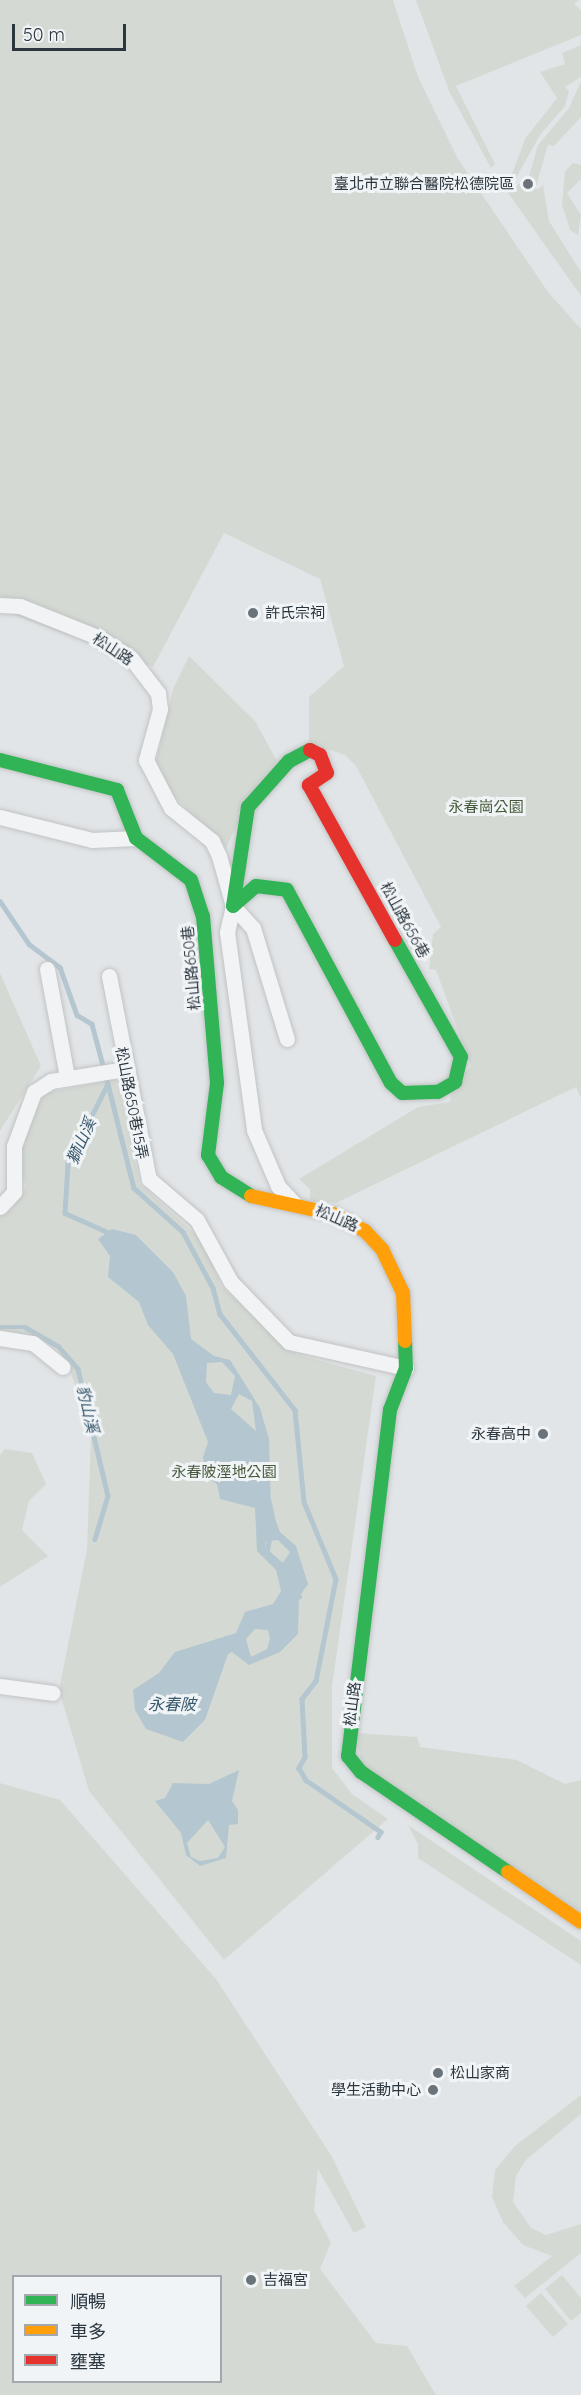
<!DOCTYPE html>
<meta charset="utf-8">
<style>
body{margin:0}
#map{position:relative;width:581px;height:2395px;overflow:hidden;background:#e2e5e7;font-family:Quicksand,"Noto Sans TC",sans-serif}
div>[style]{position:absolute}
.green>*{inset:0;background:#d4dad3;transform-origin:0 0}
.water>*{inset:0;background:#b4c6cf}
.stream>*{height:4.5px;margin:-2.25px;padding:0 2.25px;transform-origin:2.25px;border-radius:2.25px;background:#b4c6cf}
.roads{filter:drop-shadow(0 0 2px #c1c3c5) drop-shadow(0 0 2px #c1c3c5)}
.street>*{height:15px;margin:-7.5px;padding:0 7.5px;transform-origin:7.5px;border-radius:7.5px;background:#f2f3f4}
.fast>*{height:14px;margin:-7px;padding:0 7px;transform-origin:7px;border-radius:7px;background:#30b455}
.slow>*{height:14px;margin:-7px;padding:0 7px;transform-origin:7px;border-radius:7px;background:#ff9f0a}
.jam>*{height:14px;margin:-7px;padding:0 7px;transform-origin:7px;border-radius:7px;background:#e5322d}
.dots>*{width:16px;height:16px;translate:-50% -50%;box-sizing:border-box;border:3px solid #f1f4f6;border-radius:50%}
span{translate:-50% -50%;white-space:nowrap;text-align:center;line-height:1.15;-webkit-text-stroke:6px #f1f4f6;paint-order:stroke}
.poi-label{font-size:15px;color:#2b363f}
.right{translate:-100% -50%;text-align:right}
.left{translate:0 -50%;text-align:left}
.street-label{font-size:15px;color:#2b363f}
.park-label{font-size:15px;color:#45593a}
.water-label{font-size:16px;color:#395a6e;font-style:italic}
.legend{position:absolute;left:12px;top:2275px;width:210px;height:108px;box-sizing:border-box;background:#f1f4f6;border:2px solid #a2a8ad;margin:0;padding:8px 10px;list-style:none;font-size:18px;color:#2b363f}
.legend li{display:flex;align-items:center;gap:12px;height:30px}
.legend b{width:30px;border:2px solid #a2a8ad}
.scale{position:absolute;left:12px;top:24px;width:114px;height:27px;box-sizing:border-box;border:3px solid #2b363f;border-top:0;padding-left:8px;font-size:18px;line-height:21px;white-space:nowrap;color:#2b363f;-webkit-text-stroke:4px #f1f4f6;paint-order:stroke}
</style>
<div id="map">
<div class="green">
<div style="clip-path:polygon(0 0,393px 0,418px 77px,458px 159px,548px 292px,581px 329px,581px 1098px,576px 1087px,336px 1203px,310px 1201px,310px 1189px,299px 1179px,418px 1107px,450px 1102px,453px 1088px,471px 1066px,436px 970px,429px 969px,433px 934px,441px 927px,356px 766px,345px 755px,309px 743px,309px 697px,344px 666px,320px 579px,224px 533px,153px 667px,0 610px)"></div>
<div style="clip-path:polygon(416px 0,580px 0,574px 3px,581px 11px,581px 35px,456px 86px,495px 164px,491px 168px,449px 91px)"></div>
<div style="clip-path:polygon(581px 45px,581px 77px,565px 87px,569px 91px,565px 106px,540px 135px,508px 192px,519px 184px,538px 189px,543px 185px,549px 221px,581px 272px,581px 296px,506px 190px,525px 139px,557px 98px,540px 72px,565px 64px,562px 53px)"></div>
<div style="clip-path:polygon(581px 81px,581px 117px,554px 146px,548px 145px,536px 186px,527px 183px,538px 145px,569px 108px)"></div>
<div style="clip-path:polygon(573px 163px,581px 165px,581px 179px,567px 193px,581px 215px,578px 235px,570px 230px,562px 204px,565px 171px)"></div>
<div style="clip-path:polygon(189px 656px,255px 721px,277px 761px,255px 787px,226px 848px,165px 787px,156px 763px,173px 689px)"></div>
<div style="clip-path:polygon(0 973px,41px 1066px,0 1131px)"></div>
<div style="clip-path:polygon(118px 1079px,140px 1184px,204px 1242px,221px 1286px,296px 1354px,376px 1376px,332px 1687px,332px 1768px,352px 1794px,388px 1819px,224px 1960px,89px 1791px,59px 1690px,87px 1549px,91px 1436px,70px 1370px,53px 1340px,0 1330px,0 1215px,12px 1209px,26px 1187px,17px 1160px,19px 1140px,45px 1093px)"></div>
<div style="clip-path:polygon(5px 1449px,32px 1453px,46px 1484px,29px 1501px,22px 1530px,48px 1556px,0 1587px,0 1455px)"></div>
<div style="clip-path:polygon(356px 1733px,417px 1737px,420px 1747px,517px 1760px,565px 1784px,581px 1780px,581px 1918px,362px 1768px)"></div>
<div style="clip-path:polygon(evenodd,0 1783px,60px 1800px,216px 1979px,331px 2155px,366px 2227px,354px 2233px,318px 2169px,314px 2210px,331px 2243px,320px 2269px,376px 2343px,407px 2346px,436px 2395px,0 2395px,0 1783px,14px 2276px,220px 2276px,220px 2382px,14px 2382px,14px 2276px)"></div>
<div style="clip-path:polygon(408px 1825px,581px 1941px,581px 1965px,418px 1858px,418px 1844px)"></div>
<div style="clip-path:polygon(581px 2095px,581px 2114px,526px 2160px,516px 2176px,513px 2202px,531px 2228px,546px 2235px,581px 2224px,581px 2253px,525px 2298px,514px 2286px,552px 2256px,523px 2245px,503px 2222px,492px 2197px,495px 2170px,515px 2146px)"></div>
<div style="clip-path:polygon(562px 2275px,581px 2298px,581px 2313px,571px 2321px,545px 2289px)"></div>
<div style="left:541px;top:2293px;width:41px;height:20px;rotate:49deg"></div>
</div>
<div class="water">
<div style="clip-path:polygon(evenodd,112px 1229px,136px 1235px,173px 1272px,186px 1296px,191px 1339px,214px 1356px,230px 1360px,260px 1408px,269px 1439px,271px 1508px,280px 1532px,296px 1546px,308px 1584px,299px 1597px,298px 1634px,280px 1652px,249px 1665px,232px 1652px,228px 1654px,205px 1720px,183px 1742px,146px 1729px,135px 1710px,133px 1690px,159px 1673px,175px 1652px,236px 1633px,245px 1612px,273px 1604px,281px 1591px,276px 1570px,257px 1551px,255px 1508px,220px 1499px,217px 1484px,206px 1477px,203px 1457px,208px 1442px,173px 1354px,148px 1325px,139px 1302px,108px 1277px,110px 1256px,98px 1239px,112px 1229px,222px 1362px,235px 1376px,231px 1395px,214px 1393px,206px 1382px,207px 1363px,222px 1362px,112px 1229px,239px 1394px,252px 1401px,256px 1431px,231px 1409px,239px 1394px,112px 1229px,278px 1540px,290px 1552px,282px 1564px,265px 1550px,266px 1541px,278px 1540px,112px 1229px,255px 1629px,268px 1630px,270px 1639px,267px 1649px,251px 1657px,246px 1639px,255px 1629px)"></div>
<div style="clip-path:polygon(evenodd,239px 1770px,232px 1801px,238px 1810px,238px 1824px,229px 1825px,226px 1858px,200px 1866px,186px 1855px,181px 1833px,155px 1801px,165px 1798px,173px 1783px,209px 1784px,239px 1770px,208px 1820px,225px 1847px,218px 1858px,200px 1861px,191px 1857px,187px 1843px,208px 1820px)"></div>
</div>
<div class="stream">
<div style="left:0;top:901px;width:52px;rotate:56deg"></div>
<div style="left:29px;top:944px;width:39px;rotate:37deg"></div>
<div style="left:60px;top:967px;width:51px;rotate:70.5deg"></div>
<div style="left:77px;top:1015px;width:17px;rotate:31deg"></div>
<div style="left:92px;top:1024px;width:62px;rotate:75.1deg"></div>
<div style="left:108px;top:1084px;width:89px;rotate:116.6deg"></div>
<div style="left:68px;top:1164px;width:49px;rotate:93.5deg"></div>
<div style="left:65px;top:1213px;width:51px;rotate:24.1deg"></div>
<div style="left:108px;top:1084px;width:107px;rotate:76deg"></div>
<div style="left:134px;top:1188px;width:66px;rotate:41.9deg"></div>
<div style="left:183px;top:1232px;width:64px;rotate:61.8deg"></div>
<div style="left:213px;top:1288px;width:27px;rotate:75deg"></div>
<div style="left:220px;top:1314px;width:122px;rotate:52deg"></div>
<div style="left:295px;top:1410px;width:92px;rotate:84.4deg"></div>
<div style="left:304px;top:1502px;width:83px;rotate:67.4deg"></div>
<div style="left:336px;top:1579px;width:104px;rotate:101.1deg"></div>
<div style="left:316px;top:1681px;width:23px;rotate:128deg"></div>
<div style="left:302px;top:1699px;width:58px;rotate:87deg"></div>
<div style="left:305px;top:1757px;width:13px;rotate:119deg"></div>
<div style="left:299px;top:1768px;width:14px;rotate:60deg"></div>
<div style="left:306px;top:1780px;width:91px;rotate:34.7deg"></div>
<div style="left:381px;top:1832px;width:6px;rotate:121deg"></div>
<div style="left:0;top:1327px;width:25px"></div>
<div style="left:25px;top:1327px;width:39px;rotate:30deg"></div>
<div style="left:59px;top:1347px;width:29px;rotate:49deg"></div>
<div style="left:78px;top:1369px;width:130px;rotate:76.7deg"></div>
<div style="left:108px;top:1496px;width:45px;rotate:106.8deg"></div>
<div style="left:269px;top:1501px;width:29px;rotate:78deg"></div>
<div style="left:270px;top:1537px;width:15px;rotate:101deg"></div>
<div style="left:267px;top:1552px;width:30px;rotate:41deg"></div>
<div style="left:290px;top:1572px;width:26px;rotate:69deg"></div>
</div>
<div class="roads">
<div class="street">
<div style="left:0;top:605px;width:20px;rotate:3deg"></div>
<div style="left:20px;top:606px;width:86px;rotate:21.8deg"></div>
<div style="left:100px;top:638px;width:37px;rotate:33deg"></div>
<div style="left:131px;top:658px;width:44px;rotate:52.4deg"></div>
<div style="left:158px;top:693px;width:16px;rotate:83deg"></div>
<div style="left:160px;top:709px;width:53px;rotate:105.4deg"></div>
<div style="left:146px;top:760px;width:54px;rotate:62.5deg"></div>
<div style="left:171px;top:808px;width:53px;rotate:38.8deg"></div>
<div style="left:212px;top:841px;width:17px;rotate:65deg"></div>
<div style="left:219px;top:856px;width:52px;rotate:74.4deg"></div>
<div style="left:233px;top:906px;width:27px;rotate:103deg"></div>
<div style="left:227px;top:932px;width:200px;rotate:82.2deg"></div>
<div style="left:254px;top:1130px;width:61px;rotate:66.8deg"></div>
<div style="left:278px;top:1186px;width:23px;rotate:47deg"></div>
<div style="left:0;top:817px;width:95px;rotate:14deg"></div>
<div style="left:92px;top:840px;width:44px;rotate:-2.6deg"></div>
<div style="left:233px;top:906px;width:30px;rotate:48deg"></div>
<div style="left:253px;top:928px;width:116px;rotate:73deg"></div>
<div style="left:47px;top:969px;width:110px;rotate:79.5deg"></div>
<div style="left:109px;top:976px;width:207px;rotate:78.9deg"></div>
<div style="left:149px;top:1179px;width:63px;rotate:40.5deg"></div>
<div style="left:197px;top:1220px;width:71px;rotate:61.3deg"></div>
<div style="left:231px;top:1282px;width:83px;rotate:46deg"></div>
<div style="left:289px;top:1342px;width:120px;rotate:12.5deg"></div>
<div style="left:0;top:1207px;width:21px;rotate:-47deg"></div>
<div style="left:14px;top:1192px;width:46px;rotate:-90deg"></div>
<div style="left:14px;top:1146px;width:58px;rotate:-69.7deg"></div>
<div style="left:34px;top:1092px;width:20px;rotate:-33deg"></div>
<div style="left:51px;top:1081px;width:74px;rotate:-9.3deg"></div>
<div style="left:0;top:1338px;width:33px;rotate:9deg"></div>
<div style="left:33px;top:1343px;width:38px;rotate:39deg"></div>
<div style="left:0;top:1686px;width:53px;rotate:7.5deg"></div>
</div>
<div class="fast">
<div style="left:310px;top:750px;width:24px;rotate:152deg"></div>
<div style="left:289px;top:761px;width:62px;rotate:131.7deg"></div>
<div style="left:248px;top:807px;width:100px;rotate:98.6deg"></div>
<div style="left:233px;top:906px;width:30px;rotate:-41deg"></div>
<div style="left:256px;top:886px;width:31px;rotate:7deg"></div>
<div style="left:287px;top:890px;width:219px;rotate:61.7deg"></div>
<div style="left:391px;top:1083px;width:15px;rotate:42deg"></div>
<div style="left:402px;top:1093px;width:36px;rotate:-2deg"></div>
<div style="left:438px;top:1092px;width:20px;rotate:-30deg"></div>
<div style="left:455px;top:1082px;width:26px;rotate:-77deg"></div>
<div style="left:461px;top:1057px;width:134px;rotate:-119.4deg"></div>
<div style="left:0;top:760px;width:121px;rotate:14.4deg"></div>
<div style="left:117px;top:790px;width:52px;rotate:68.4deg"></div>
<div style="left:136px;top:838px;width:69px;rotate:37.4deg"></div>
<div style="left:191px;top:880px;width:38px;rotate:72deg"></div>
<div style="left:203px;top:916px;width:168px;rotate:85.2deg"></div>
<div style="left:217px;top:1083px;width:73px;rotate:97.1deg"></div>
<div style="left:208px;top:1155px;width:26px;rotate:59deg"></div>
<div style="left:221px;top:1177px;width:36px;rotate:32deg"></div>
<div style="left:405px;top:1341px;width:27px;rotate:88deg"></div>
<div style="left:406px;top:1368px;width:45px;rotate:110.9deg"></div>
<div style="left:390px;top:1410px;width:349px;rotate:96.9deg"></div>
<div style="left:348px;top:1756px;width:21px;rotate:51deg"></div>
<div style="left:361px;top:1772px;width:178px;rotate:34.2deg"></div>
</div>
<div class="slow">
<div style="left:251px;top:1196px;width:84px;rotate:12.4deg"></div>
<div style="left:333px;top:1214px;width:36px;rotate:28deg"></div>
<div style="left:365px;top:1231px;width:25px;rotate:47deg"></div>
<div style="left:382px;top:1249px;width:49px;rotate:64.5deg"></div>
<div style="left:403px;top:1293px;width:48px;rotate:87.6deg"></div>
<div style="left:508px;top:1872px;width:88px;rotate:34.4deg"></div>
</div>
<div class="jam">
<div style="left:310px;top:750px;width:11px;rotate:27deg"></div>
<div style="left:320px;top:755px;width:19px;rotate:69deg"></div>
<div style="left:327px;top:773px;width:22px;rotate:146deg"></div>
<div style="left:309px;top:785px;width:177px;rotate:61deg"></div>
</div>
</div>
<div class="dots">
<div style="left:528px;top:184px;background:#6b737a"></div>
<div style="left:253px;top:613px;background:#6b737a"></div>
<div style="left:543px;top:1434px;background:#6b737a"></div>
<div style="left:438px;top:2073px;background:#6b737a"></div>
<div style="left:433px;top:2090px;background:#6b737a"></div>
<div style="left:251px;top:2280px;background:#6b737a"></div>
</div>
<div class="poi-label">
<span class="right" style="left:514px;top:184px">臺北市立聯合醫院松德院區</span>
<span class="left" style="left:265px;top:613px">許氏宗祠</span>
<span class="right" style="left:531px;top:1434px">永春高中</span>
<span class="left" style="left:450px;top:2073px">松山家商</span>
<span class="right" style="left:421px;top:2090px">學生活動中心</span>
<span class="left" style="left:263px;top:2280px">吉福宮</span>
</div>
<div class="street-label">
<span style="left:113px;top:649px;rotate:33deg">松山路</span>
<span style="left:405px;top:920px;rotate:61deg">松山路656巷</span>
<span style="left:191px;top:968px;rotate:-95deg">松山路650巷</span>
<span style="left:132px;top:1103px;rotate:79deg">松山路650巷15弄</span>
<span style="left:337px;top:1218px;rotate:23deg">松山路</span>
<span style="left:352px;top:1704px;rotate:-83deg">松山路</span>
</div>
<div class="park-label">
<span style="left:486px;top:807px">永春崗公園</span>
<span style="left:224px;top:1472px">永春陂溼地公園</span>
</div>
<div class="water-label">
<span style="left:81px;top:1141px;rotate:-66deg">獅山溪</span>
<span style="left:88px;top:1409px;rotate:77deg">豹山溪</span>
<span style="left:172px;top:1704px">永春陂</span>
</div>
<ul class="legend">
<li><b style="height:8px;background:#30b455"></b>順暢</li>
<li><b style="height:8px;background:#ff9f0a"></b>車多</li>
<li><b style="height:8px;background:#e5322d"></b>壅塞</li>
</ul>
<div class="scale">50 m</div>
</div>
